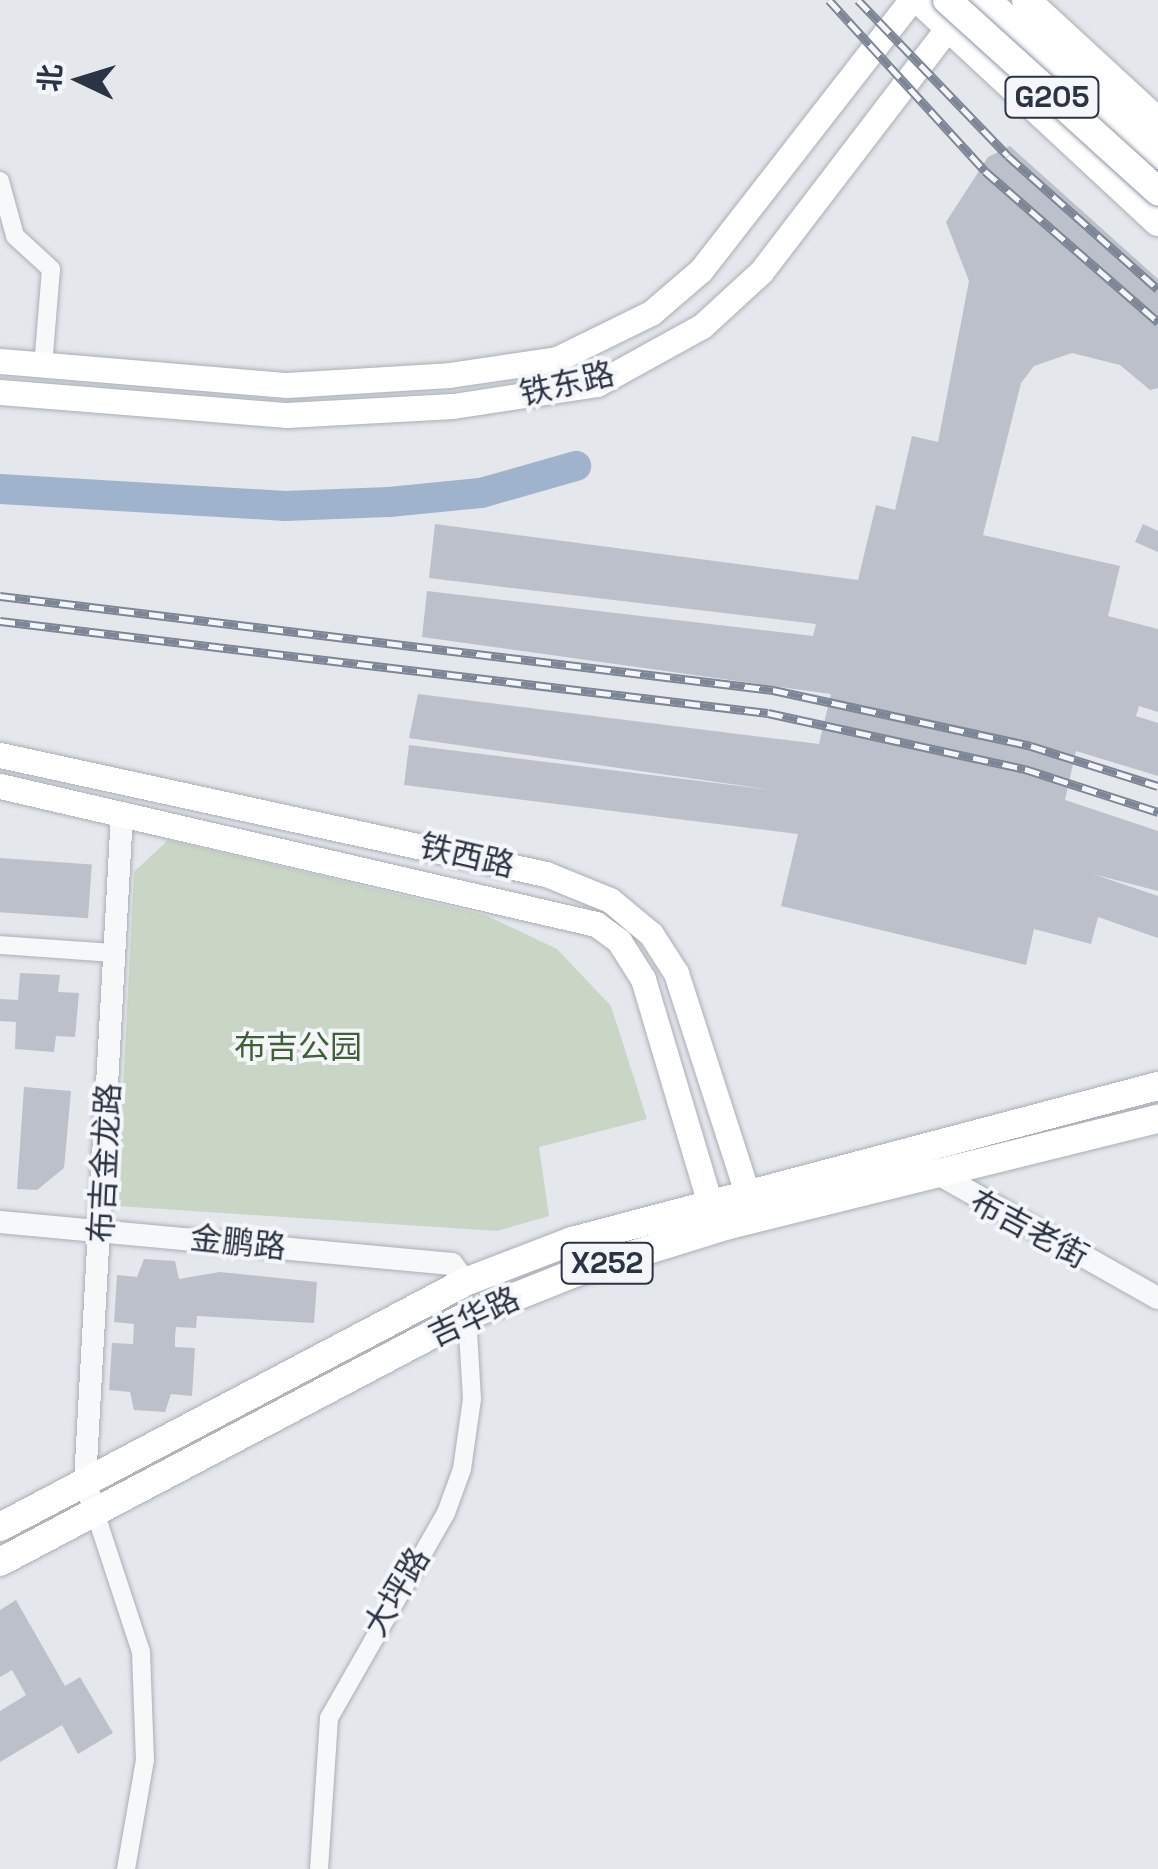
<!DOCTYPE html>
<meta charset="utf-8">
<style>
body{margin:0}
#map{position:relative;width:1158px;height:1869px;overflow:hidden;background:#e4e7ec;font-family:"Space Grotesk","Noto Sans SC",sans-serif}
div>[style]{position:absolute}
.green>*{inset:0;background:#c9d6c5}
.river>*{height:30px;margin:-15px;padding:0 15px;transform-origin:15px;border-radius:15px;background:#9fb4cc}
.building>*{inset:0;background:#bbc0ca;transform-origin:0 0}
.roads{filter:drop-shadow(0 0 2px #a9aeb7) drop-shadow(0 0 2px #a9aeb7)}
.minor>*{height:18px;margin:-9px;padding:0 9px;transform-origin:9px;border-radius:9px;background:#f7f8fa}
.tertiary>*{height:22px;margin:-11px;padding:0 11px;transform-origin:11px;border-radius:11px;background:#f7f8fa}
.secondary>*{height:25px;margin:-12.5px;padding:0 12.5px;transform-origin:12.5px;border-radius:12.5px;background:#fff}
.primary>*{height:28px;margin:-14px;padding:0 14px;transform-origin:14px;border-radius:14px;background:#fff}
.trunk>*{height:28px;margin:-14px;padding:0 14px;transform-origin:14px;border-radius:14px;background:#fff}
.rail>*{height:9px;margin-top:-4.5px;transform-origin:0;background:repeating-linear-gradient(90deg,#f4f6f9 0 15px,#7d8696 0 30px);box-sizing:border-box;border-block:2px solid #7d8696}
.bridges{filter:drop-shadow(0 0 2px #8b94a3) drop-shadow(0 0 2px #8b94a3)}
.trunk-bridge>*{height:28px;margin:-14px;padding:0 14px;transform-origin:14px;border-radius:14px;background:#fff}
span{translate:-50% -50%;white-space:nowrap;text-align:center;line-height:1.15;-webkit-text-stroke:8px #f4f6f9;paint-order:stroke}
.shield-label span{padding:2px 8px;background:#f4f6f9;border:2px solid;border-radius:8px;-webkit-text-stroke-width:0}
.shield-label{font-size:30px;color:#2b3445;font-weight:700}
.street-label{font-size:32px;color:#2b3445}
.park-label{font-size:32px;color:#3f6138}
.north{position:absolute;left:30px;top:30px;width:100px;height:100px;-webkit-text-stroke:8px #f4f6f9;paint-order:stroke;rotate:274deg;font-size:28px;font-weight:700;line-height:40px;text-align:center;color:#2b3445}
.north::after{content:'';display:block;margin:auto;width:35px;height:45px;background:#2b3445;clip-path:polygon(50% 0,100% 100%,50% 72%,0 100%)}
</style>
<div id="map">
<div class="green">
<div style="clip-path:polygon(168px 840px,485px 915px,557px 949px,611px 1006px,647px 1119px,539px 1147px,549px 1216px,497px 1231px,117px 1206px,134px 872px)"></div>
</div>
<div class="river">
<div style="left:0;top:489px;width:286px;rotate:3.4deg"></div>
<div style="left:285px;top:506px;width:104px;rotate:-2.2deg"></div>
<div style="left:389px;top:502px;width:92px;rotate:-5.6deg"></div>
<div style="left:481px;top:493px;width:99px;rotate:-15.9deg"></div>
</div>
<div class="building">
<div style="clip-path:polygon(1010px 146px,1158px 279px,1158px 388px,1150px 390px,1120px 365px,1072px 353px,1034px 366px,1021px 383px,983px 535px,1120px 566px,1108px 616px,1158px 629px,1158px 712px,1139px 706px,1136px 716px,1158px 723px,1158px 776px,1076px 751px,1065px 800px,1158px 831px,1158px 891px,1093px 874px,1158px 896px,1158px 938px,1098px 917px,1091px 944px,1034px 929px,1026px 965px,781px 906px,798px 834px,404px 785px,409px 745px,780px 791px,409px 738px,418px 694px,819px 744px,831px 694px,422px 637px,427px 591px,813px 636px,816px 624px,429px 578px,435px 524px,858px 580px,876px 505px,895px 510px,912px 436px,938px 442px,969px 281px,946px 222px,988px 157px)"></div>
<div style="clip-path:polygon(1143px 524px,1158px 531px,1158px 552px,1135px 542px)"></div>
<div style="left:0;top:858px;width:92px;height:54px;rotate:4deg"></div>
<div style="clip-path:polygon(20px 973px,60px 975px,58px 992px,79px 993px,75px 1037px,56px 1036px,54px 1052px,15px 1049px,16px 1022px,0 1021px,0 999px,18px 1000px)"></div>
<div style="clip-path:polygon(24px 1087px,71px 1091px,64px 1168px,37px 1190px,17px 1189px)"></div>
<div style="clip-path:polygon(144px 1259px,175px 1261px,179px 1279px,220px 1272px,317px 1282px,314px 1323px,197px 1316px,196px 1328px,176px 1327px,175px 1336px,175px 1347px,195px 1348px,192px 1396px,171px 1394px,165px 1412px,134px 1410px,130px 1392px,109px 1390px,112px 1343px,133px 1344px,134px 1324px,114px 1322px,117px 1275px,137px 1277px)"></div>
<div style="clip-path:polygon(16px 1600px,65px 1686px,80px 1677px,113px 1733px,78px 1754px,62px 1725px,0 1762px,0 1711px,26px 1695px,12px 1670px,0 1677px,0 1610px)"></div>
</div>
<div class="roads">
<div class="minor">
<div style="left:0;top:181px;width:57px;rotate:74.7deg"></div>
<div style="left:15px;top:236px;width:49px;rotate:42.5deg"></div>
<div style="left:51px;top:269px;width:98px;rotate:94.7deg"></div>
<div style="left:0;top:945px;width:115px;rotate:4deg"></div>
<div style="left:95px;top:1512px;width:147px;rotate:71.8deg"></div>
<div style="left:141px;top:1652px;width:108px;rotate:87.9deg"></div>
<div style="left:145px;top:1760px;width:111px;rotate:99.9deg"></div>
<div style="left:319px;top:1869px;width:151px;rotate:-86.2deg"></div>
<div style="left:329px;top:1718px;width:236px;rotate:-60.3deg"></div>
<div style="left:446px;top:1513px;width:47px;rotate:-70deg"></div>
<div style="left:462px;top:1469px;width:71px;rotate:-81.9deg"></div>
<div style="left:472px;top:1399px;width:83px;rotate:-93.4deg"></div>
</div>
<div class="tertiary">
<div style="left:926px;top:1167px;width:266px;rotate:29.5deg"></div>
<div style="left:0;top:1222px;width:454px;rotate:5.3deg"></div>
<div style="left:452px;top:1264px;width:22px;rotate:54deg"></div>
<div style="left:95px;top:1512px;width:32px;rotate:-108deg"></div>
<div style="left:85px;top:1482px;width:670px;rotate:-86.83deg"></div>
</div>
<div class="secondary">
<div style="left:0;top:361px;width:288px;rotate:4.8deg"></div>
<div style="left:287px;top:385px;width:162px;rotate:-3.5deg"></div>
<div style="left:449px;top:375px;width:109px;rotate:-8.4deg"></div>
<div style="left:557px;top:359px;width:105px;rotate:-26.1deg"></div>
<div style="left:651px;top:313px;width:66px;rotate:-40.7deg"></div>
<div style="left:701px;top:270px;width:342px;rotate:-52.1deg"></div>
<div style="left:0;top:392px;width:288px;rotate:4.6deg"></div>
<div style="left:287px;top:415px;width:166px;rotate:-3.1deg"></div>
<div style="left:453px;top:406px;width:146px;rotate:-8.7deg"></div>
<div style="left:597px;top:384px;width:120px;rotate:-28.9deg"></div>
<div style="left:702px;top:326px;width:80px;rotate:-42.5deg"></div>
<div style="left:761px;top:272px;width:342px;rotate:-52.6deg"></div>
<div style="left:0;top:755px;width:559px;rotate:12.3deg"></div>
<div style="left:546px;top:874px;width:69px;rotate:22.1deg"></div>
<div style="left:610px;top:900px;width:53px;rotate:39.7deg"></div>
<div style="left:651px;top:934px;width:46px;rotate:57.3deg"></div>
<div style="left:676px;top:973px;width:228px;rotate:72.1deg"></div>
<div style="left:0;top:786px;width:612px;rotate:13.04deg"></div>
<div style="left:596px;top:924px;width:29px;rotate:36deg"></div>
<div style="left:619px;top:941px;width:45px;rotate:57.7deg"></div>
<div style="left:643px;top:979px;width:231px;rotate:73.4deg"></div>
</div>
<div class="primary">
<div style="left:919px;top:0;width:326px;rotate:42.9deg"></div>
<div style="left:1026px;top:0;width:180px;rotate:42.7deg"></div>
<div style="left:0;top:1527px;width:526px;rotate:-27.78deg"></div>
<div style="left:465px;top:1282px;width:115px;rotate:-21deg"></div>
<div style="left:572px;top:1241px;width:606px;rotate:-14.82deg"></div>
<div style="left:0;top:1562px;width:528px;rotate:-27.78deg"></div>
<div style="left:467px;top:1316px;width:118px;rotate:-21.8deg"></div>
<div style="left:577px;top:1272px;width:159px;rotate:-17.2deg"></div>
<div style="left:729px;top:1225px;width:442px;rotate:-13.9deg"></div>
</div>
<div class="trunk">
<div style="left:986px;top:0;width:232px;rotate:42deg"></div>
</div>
</div>
<div class="rail">
<div style="left:829px;top:0;width:231px;rotate:47.6deg"></div>
<div style="left:985px;top:171px;width:230px;rotate:41.1deg"></div>
<div style="left:858px;top:0;width:216px;rotate:46.1deg"></div>
<div style="left:1008px;top:156px;width:200px;rotate:41.6deg"></div>
<div style="left:0;top:596px;width:779px;rotate:6.93deg"></div>
<div style="left:773px;top:690px;width:264px;rotate:12.2deg"></div>
<div style="left:1031px;top:746px;width:133px;rotate:17.5deg"></div>
<div style="left:0;top:621px;width:773px;rotate:6.83deg"></div>
<div style="left:768px;top:713px;width:263px;rotate:12.3deg"></div>
<div style="left:1025px;top:769px;width:140px;rotate:17.9deg"></div>
</div>
<div class="bridges">
<div class="trunk-bridge">
<div style="left:947px;top:0;width:285px;rotate:42.2deg"></div>
</div>
</div>
<div class="shield-label">
<span style="left:1052px;top:97px">G205</span>
<span style="left:607px;top:1263px">X252</span>
</div>
<div class="street-label">
<span style="left:567px;top:384px;rotate:-13deg">铁东路</span>
<span style="left:467px;top:856px;rotate:13deg">铁西路</span>
<span style="left:105px;top:1163px;rotate:-87deg">布吉金龙路</span>
<span style="left:1029px;top:1229px;rotate:28deg">布吉老街</span>
<span style="left:238px;top:1243px;rotate:6deg">金鹏路</span>
<span style="left:474px;top:1317px;rotate:-25deg">吉华路</span>
<span style="left:397px;top:1592px;rotate:-59deg">大坪路</span>
</div>
<div class="park-label">
<span style="left:298px;top:1047px">布吉公园</span>
</div>
<div class="north">北</div>
</div>
